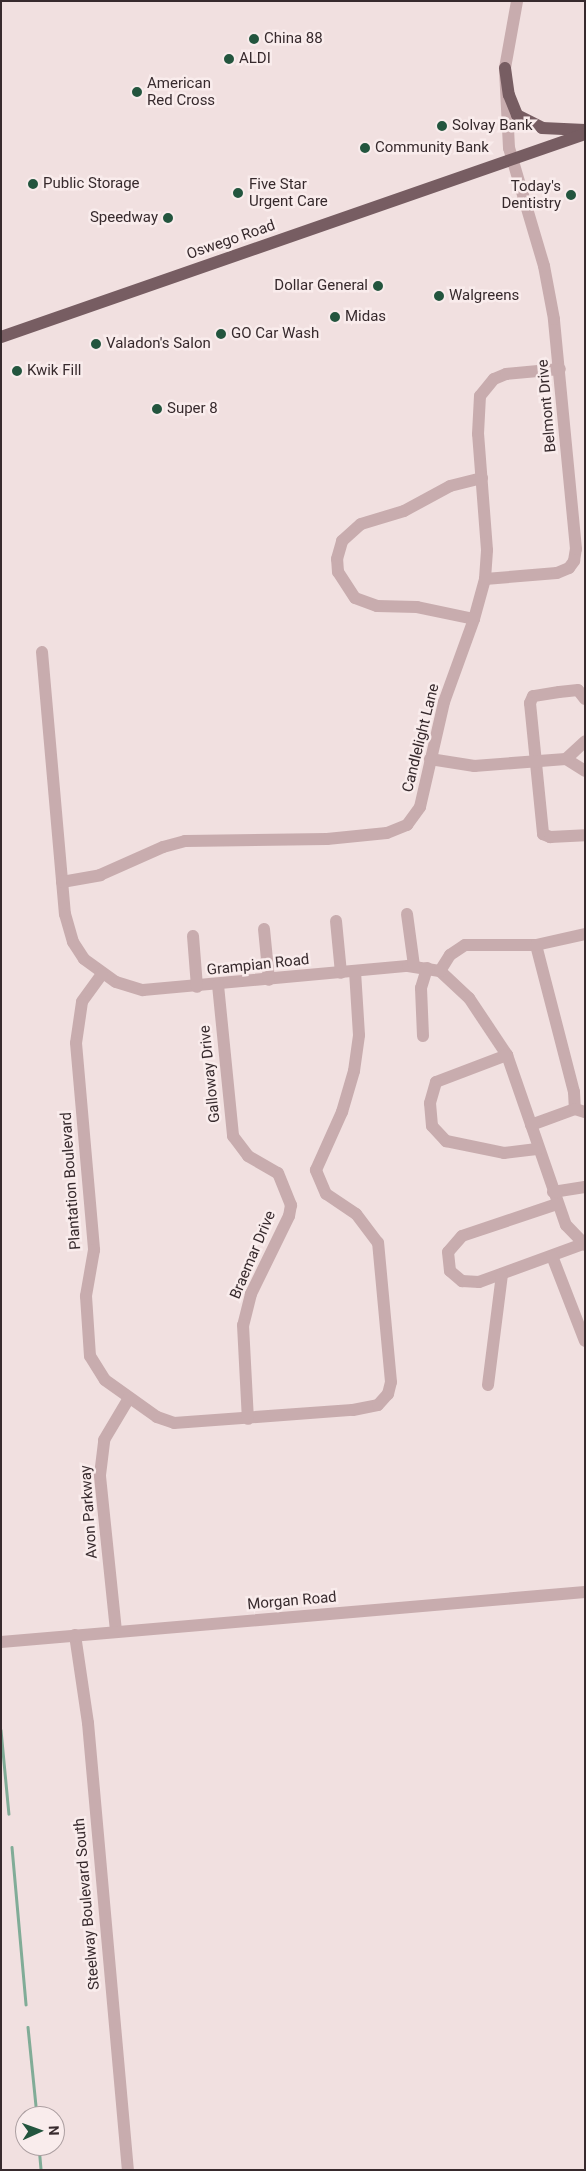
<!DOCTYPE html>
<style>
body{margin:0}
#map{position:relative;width:586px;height:2171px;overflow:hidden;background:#f1e0e0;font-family:Roboto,sans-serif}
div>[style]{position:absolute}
.stream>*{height:2.5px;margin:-1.25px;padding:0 1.25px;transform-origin:1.25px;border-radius:1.25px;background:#81ac97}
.minor>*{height:12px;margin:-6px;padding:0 6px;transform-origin:6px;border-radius:6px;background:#c8acae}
.major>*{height:12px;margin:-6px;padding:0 6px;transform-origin:6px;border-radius:6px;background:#775d62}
.dots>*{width:14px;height:14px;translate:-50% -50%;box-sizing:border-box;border:2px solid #f9ecec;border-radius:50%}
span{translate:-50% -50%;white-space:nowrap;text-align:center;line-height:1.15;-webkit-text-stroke:5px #f9ecec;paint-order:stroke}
.poi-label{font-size:15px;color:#372a2d}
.left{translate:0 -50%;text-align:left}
.right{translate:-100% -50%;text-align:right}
.street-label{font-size:15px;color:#372a2d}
.frame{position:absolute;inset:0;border:2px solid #372a2d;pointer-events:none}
.north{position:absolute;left:15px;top:2106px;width:50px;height:50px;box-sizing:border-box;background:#f9ecec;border:1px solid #ab9ea0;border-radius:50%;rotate:88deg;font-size:14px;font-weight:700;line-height:20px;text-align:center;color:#372a2d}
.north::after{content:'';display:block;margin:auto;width:18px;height:22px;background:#23553e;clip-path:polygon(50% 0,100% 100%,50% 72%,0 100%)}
</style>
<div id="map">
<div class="stream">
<div style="left:1px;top:1730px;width:84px;rotate:84.6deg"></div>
<div style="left:12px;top:1847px;width:158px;rotate:84.9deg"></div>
<div style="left:28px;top:2027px;width:89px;rotate:84.2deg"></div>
<div style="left:39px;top:2146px;width:24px;rotate:85deg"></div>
</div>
<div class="minor">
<div style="left:485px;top:579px;width:72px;rotate:-4.8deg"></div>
<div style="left:557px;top:573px;width:13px;rotate:-23deg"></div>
<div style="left:569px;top:568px;width:9px;rotate:-54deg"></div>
<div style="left:574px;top:561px;width:12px;rotate:-81deg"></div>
<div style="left:576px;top:549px;width:231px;rotate:-95.5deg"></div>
<div style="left:554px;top:319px;width:54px;rotate:-100.7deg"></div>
<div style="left:544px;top:266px;width:123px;rotate:-106.5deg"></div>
<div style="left:509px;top:148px;width:80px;rotate:-92.9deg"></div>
<div style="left:505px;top:68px;width:68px;rotate:-79.8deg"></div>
<div style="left:474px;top:619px;width:58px;rotate:-168.1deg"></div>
<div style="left:417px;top:607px;width:40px;rotate:-178.6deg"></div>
<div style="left:377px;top:606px;width:23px;rotate:-160deg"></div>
<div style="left:355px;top:598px;width:31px;rotate:-123deg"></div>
<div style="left:338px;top:572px;width:13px;rotate:-94deg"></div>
<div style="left:337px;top:559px;width:19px;rotate:-74deg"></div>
<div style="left:342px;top:541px;width:25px;rotate:-42deg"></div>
<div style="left:361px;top:524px;width:45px;rotate:-16.8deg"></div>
<div style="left:404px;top:511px;width:52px;rotate:-28.5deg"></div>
<div style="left:450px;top:486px;width:33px;rotate:-14deg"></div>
<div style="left:42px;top:652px;width:263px;rotate:85deg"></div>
<div style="left:65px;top:914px;width:29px;rotate:74deg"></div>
<div style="left:73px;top:942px;width:20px;rotate:57deg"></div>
<div style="left:84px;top:959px;width:39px;rotate:36deg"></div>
<div style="left:116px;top:982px;width:28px;rotate:17deg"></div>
<div style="left:143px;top:990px;width:266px;rotate:-5.2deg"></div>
<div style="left:408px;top:966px;width:32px;rotate:9deg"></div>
<div style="left:440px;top:971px;width:40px;rotate:43deg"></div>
<div style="left:469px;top:998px;width:69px;rotate:56.3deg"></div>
<div style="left:507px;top:1055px;width:180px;rotate:70.9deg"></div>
<div style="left:566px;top:1225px;width:28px;rotate:46deg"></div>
<div style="left:585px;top:699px;width:11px;rotate:-128deg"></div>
<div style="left:578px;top:690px;width:19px;rotate:174deg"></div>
<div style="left:559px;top:692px;width:26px;rotate:171deg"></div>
<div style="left:533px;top:696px;width:8px;rotate:113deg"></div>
<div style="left:530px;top:703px;width:132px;rotate:84.3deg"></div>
<div style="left:543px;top:834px;width:8px;rotate:23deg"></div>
<div style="left:550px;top:837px;width:35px;rotate:-3deg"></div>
<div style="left:430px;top:759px;width:45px;rotate:9deg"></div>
<div style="left:474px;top:766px;width:92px;rotate:-4.4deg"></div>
<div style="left:566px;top:759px;width:22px;rotate:32deg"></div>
<div style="left:566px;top:759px;width:26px;rotate:-43deg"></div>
<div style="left:62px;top:882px;width:39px;rotate:-10deg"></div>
<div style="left:100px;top:875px;width:69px;rotate:-24deg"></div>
<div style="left:163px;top:847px;width:23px;rotate:-15deg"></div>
<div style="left:185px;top:841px;width:142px;rotate:-0.8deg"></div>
<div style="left:327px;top:839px;width:60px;rotate:-5.7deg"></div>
<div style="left:387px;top:833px;width:22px;rotate:-22deg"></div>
<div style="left:407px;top:825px;width:22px;rotate:-54deg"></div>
<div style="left:420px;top:807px;width:108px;rotate:-77.1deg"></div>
<div style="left:444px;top:702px;width:88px;rotate:-70.1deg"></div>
<div style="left:474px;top:619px;width:41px;rotate:-74.6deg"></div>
<div style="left:485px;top:579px;width:29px;rotate:-86deg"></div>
<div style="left:487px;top:550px;width:116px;rotate:-94.4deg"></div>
<div style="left:478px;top:434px;width:38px;rotate:-87deg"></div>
<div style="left:480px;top:396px;width:22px;rotate:-51deg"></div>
<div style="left:494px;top:379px;width:13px;rotate:-23deg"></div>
<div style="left:506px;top:374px;width:54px;rotate:-5.3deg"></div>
<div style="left:407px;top:914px;width:52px;rotate:82.3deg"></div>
<div style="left:336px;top:921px;width:52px;rotate:84.5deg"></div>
<div style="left:264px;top:929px;width:51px;rotate:84.4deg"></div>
<div style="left:193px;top:936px;width:51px;rotate:85.5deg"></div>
<div style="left:536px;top:945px;width:152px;rotate:75.5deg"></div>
<div style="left:574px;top:1092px;width:17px;rotate:87deg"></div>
<div style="left:440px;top:971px;width:19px;rotate:-58deg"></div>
<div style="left:450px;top:955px;width:18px;rotate:-34deg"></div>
<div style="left:465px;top:945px;width:71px"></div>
<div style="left:536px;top:945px;width:50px;rotate:-12.7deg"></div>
<div style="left:102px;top:974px;width:34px;rotate:126deg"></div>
<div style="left:82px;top:1002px;width:41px;rotate:98.3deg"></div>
<div style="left:76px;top:1043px;width:208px;rotate:85deg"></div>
<div style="left:94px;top:1250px;width:47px;rotate:99.9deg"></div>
<div style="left:86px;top:1296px;width:60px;rotate:86.2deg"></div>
<div style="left:90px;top:1356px;width:28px;rotate:58deg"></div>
<div style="left:105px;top:1380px;width:64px;rotate:35.4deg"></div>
<div style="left:157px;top:1417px;width:18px;rotate:19deg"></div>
<div style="left:174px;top:1423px;width:179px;rotate:-4.2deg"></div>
<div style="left:353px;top:1410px;width:25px;rotate:-11deg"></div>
<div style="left:378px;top:1405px;width:15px;rotate:-48deg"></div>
<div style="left:388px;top:1394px;width:12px;rotate:-76deg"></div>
<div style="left:391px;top:1382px;width:140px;rotate:-95.3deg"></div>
<div style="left:378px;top:1243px;width:36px;rotate:-127deg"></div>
<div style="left:356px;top:1214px;width:36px;rotate:-146deg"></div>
<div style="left:326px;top:1194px;width:26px;rotate:-113deg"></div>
<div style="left:316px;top:1170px;width:64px;rotate:-65.9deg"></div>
<div style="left:342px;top:1112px;width:43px;rotate:-73.7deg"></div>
<div style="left:354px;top:1071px;width:36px;rotate:-82deg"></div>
<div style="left:359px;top:1035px;width:64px;rotate:-93.6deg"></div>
<div style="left:218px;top:985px;width:152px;rotate:84.3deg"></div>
<div style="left:233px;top:1136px;width:25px;rotate:53deg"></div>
<div style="left:248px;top:1156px;width:34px;rotate:30deg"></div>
<div style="left:278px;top:1173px;width:35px;rotate:68deg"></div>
<div style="left:291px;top:1205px;width:11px;rotate:100deg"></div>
<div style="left:289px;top:1216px;width:87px;rotate:116deg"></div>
<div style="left:251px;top:1294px;width:32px;rotate:104deg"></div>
<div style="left:243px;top:1325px;width:94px;rotate:87deg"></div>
<div style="left:423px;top:1036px;width:48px;rotate:-92.4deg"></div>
<div style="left:421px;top:988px;width:21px;rotate:-73deg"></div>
<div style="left:507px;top:1055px;width:76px;rotate:159.2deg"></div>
<div style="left:436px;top:1082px;width:22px;rotate:106deg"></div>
<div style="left:430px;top:1103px;width:23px;rotate:85deg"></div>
<div style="left:432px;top:1126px;width:21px;rotate:47deg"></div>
<div style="left:446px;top:1141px;width:59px;rotate:11.7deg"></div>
<div style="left:504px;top:1153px;width:35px;rotate:-7deg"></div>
<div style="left:531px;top:1125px;width:47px;rotate:-20deg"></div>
<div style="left:575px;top:1109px;width:10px;rotate:17deg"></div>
<div style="left:553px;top:1192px;width:32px;rotate:-9deg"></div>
<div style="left:557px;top:1204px;width:100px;rotate:161.4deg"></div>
<div style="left:462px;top:1236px;width:21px;rotate:131deg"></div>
<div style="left:448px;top:1252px;width:19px;rotate:84deg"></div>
<div style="left:450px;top:1271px;width:16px;rotate:40deg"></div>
<div style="left:462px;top:1281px;width:17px;rotate:3deg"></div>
<div style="left:479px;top:1282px;width:111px;rotate:-20.1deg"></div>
<div style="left:552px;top:1256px;width:91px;rotate:68.8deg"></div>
<div style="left:488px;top:1385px;width:112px;rotate:-82.8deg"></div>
<div style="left:116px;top:1631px;width:157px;rotate:-95.9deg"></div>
<div style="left:100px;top:1475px;width:35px;rotate:-83deg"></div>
<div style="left:104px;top:1440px;width:49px;rotate:-59.2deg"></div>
<div style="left:75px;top:1635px;width:89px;rotate:81.6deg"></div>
<div style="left:88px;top:1723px;width:449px;rotate:84.9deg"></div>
<div style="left:1px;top:1642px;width:586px;rotate:-4.89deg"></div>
</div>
<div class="major">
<div style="left:505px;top:68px;width:27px;rotate:82deg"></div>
<div style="left:509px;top:95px;width:22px;rotate:68deg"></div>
<div style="left:517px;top:115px;width:28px;rotate:27deg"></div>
<div style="left:542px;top:128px;width:43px;rotate:2.7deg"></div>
<div style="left:1px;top:337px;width:618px;rotate:-19.17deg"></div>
</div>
<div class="dots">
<div style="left:254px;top:39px;background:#23553e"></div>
<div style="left:229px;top:59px;background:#23553e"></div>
<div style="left:137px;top:92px;background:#23553e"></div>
<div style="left:442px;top:126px;background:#23553e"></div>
<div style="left:365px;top:148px;background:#23553e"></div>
<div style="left:33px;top:184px;background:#23553e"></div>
<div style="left:238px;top:193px;background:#23553e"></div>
<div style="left:571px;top:195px;background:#23553e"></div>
<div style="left:168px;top:218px;background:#23553e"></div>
<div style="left:378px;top:286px;background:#23553e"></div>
<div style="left:439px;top:296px;background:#23553e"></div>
<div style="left:335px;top:317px;background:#23553e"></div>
<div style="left:221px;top:334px;background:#23553e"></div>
<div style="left:96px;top:344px;background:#23553e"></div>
<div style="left:17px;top:371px;background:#23553e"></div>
<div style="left:157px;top:409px;background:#23553e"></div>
</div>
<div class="poi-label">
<span class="left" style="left:264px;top:39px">China 88</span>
<span class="left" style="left:239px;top:59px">ALDI</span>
<span class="left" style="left:147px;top:92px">American<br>Red Cross</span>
<span class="left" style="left:452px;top:126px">Solvay Bank</span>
<span class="left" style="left:375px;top:148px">Community Bank</span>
<span class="left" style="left:43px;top:184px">Public Storage</span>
<span class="left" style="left:249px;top:193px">Five Star<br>Urgent Care</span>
<span class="right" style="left:561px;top:195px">Today's<br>Dentistry</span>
<span class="right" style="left:158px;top:218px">Speedway</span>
<span class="right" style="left:368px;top:286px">Dollar General</span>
<span class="left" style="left:449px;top:296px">Walgreens</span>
<span class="left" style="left:345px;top:317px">Midas</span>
<span class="left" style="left:231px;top:334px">GO Car Wash</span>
<span class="left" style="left:106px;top:344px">Valadon's Salon</span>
<span class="left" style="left:27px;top:371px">Kwik Fill</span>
<span class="left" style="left:167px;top:409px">Super 8</span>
</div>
<div class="street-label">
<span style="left:231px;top:240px;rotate:-19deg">Oswego Road</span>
<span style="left:547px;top:406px;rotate:-95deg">Belmont Drive</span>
<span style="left:421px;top:738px;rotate:-76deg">Candlelight Lane</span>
<span style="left:258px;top:965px;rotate:-6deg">Grampian Road</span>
<span style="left:210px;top:1074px;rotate:-96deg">Galloway Drive</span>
<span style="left:71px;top:1181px;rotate:-94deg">Plantation Boulevard</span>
<span style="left:253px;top:1255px;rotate:-67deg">Braemar Drive</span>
<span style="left:89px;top:1512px;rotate:-94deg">Avon Parkway</span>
<span style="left:292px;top:1601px;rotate:-5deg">Morgan Road</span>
<span style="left:87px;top:1904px;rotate:-95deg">Steelway Boulevard South</span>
</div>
<div class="frame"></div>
<div class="north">N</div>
</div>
